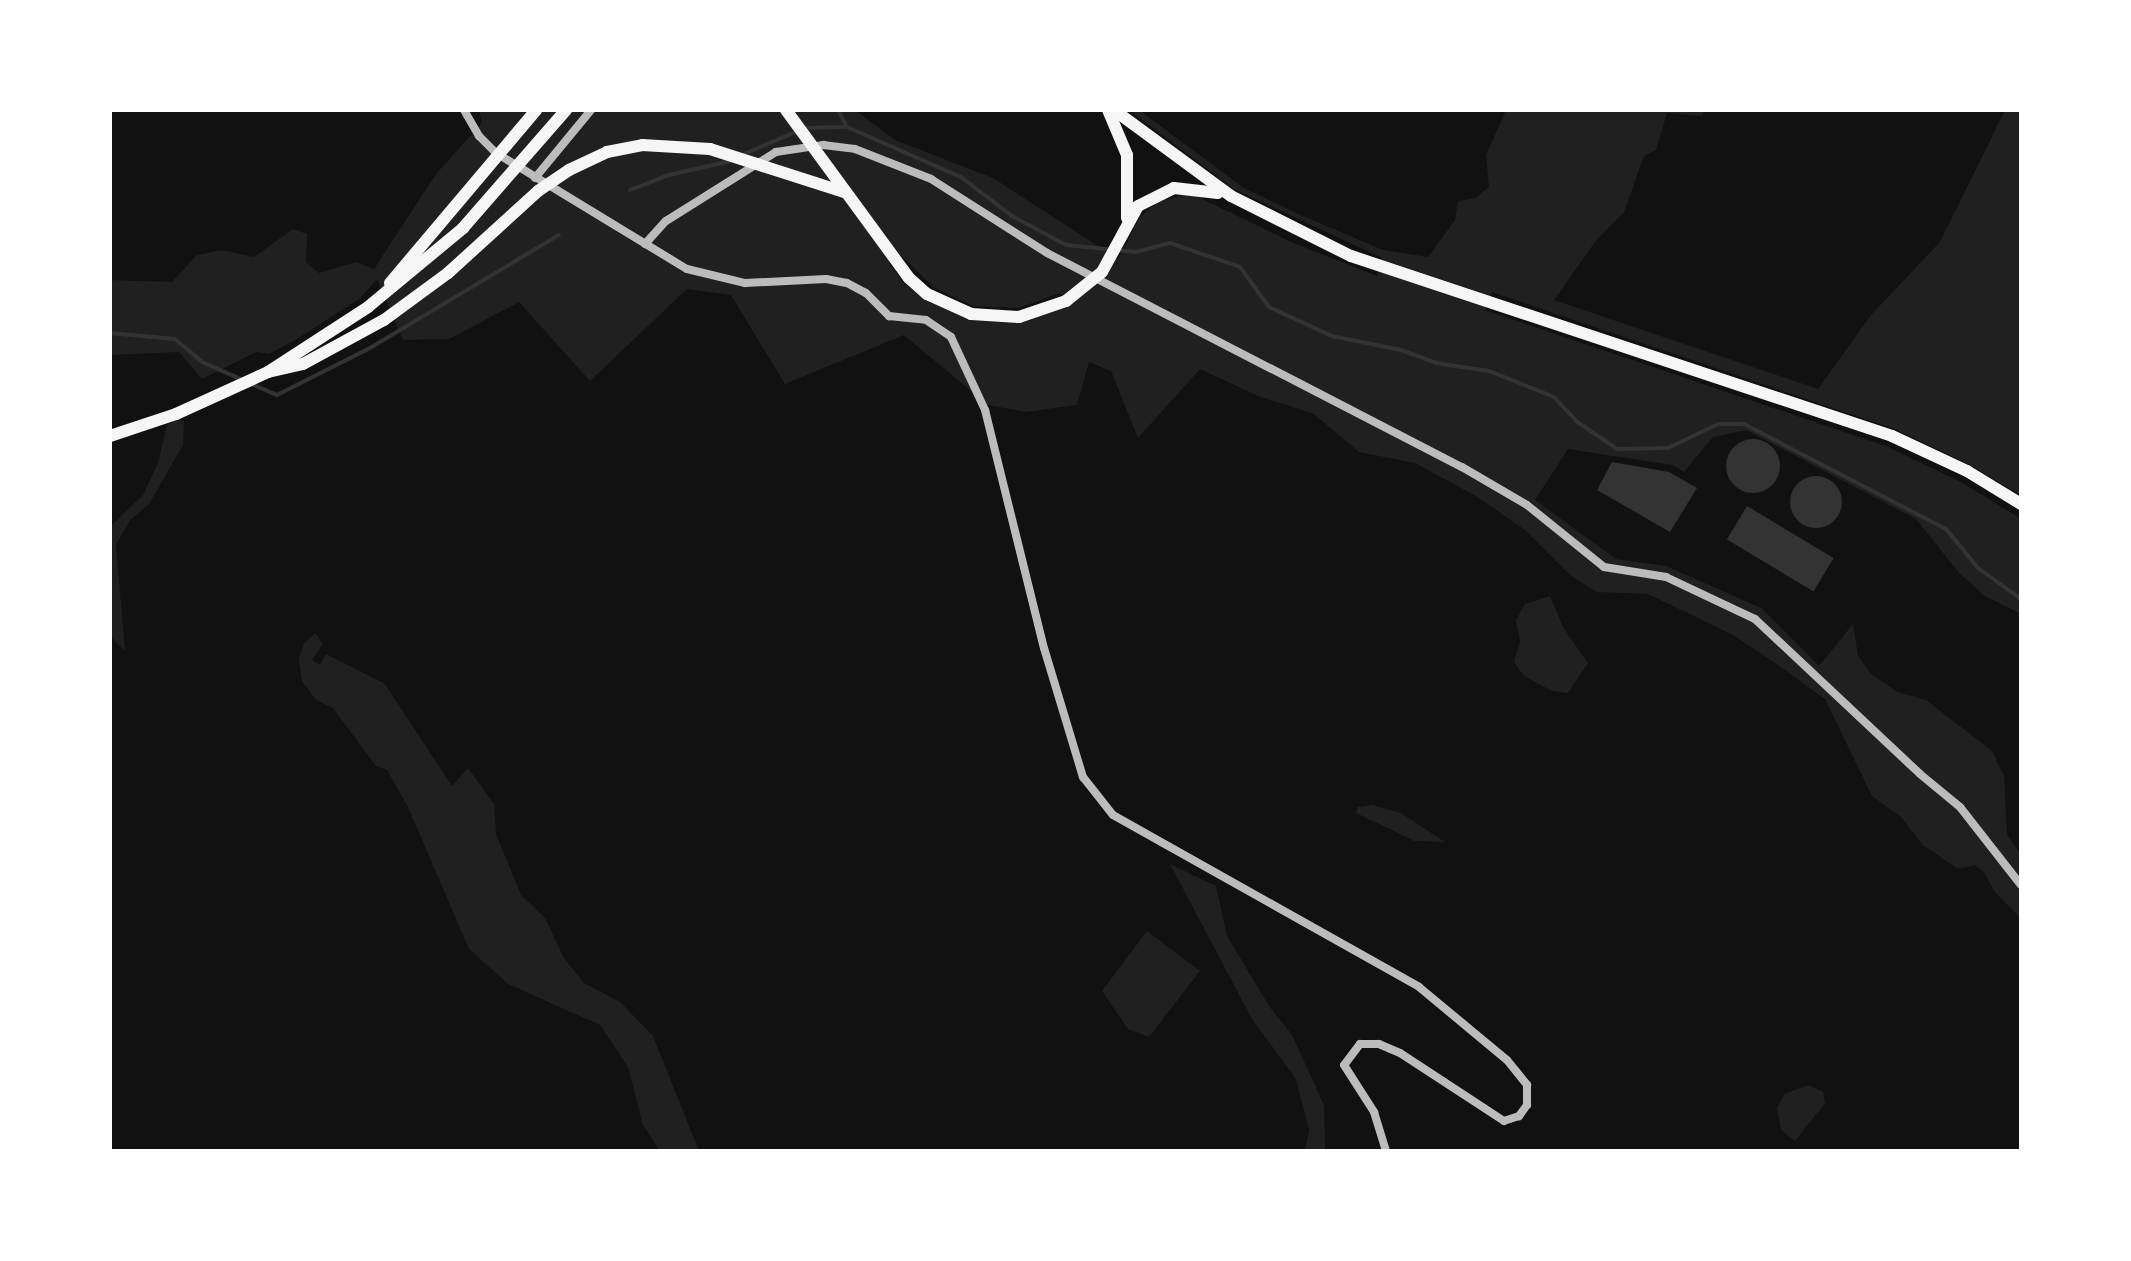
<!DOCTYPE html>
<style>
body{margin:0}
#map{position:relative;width:2131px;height:1261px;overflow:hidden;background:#111;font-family:Rubik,sans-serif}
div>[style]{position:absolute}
.green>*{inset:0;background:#202020}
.water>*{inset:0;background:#333;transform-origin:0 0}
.round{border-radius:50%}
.stream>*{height:4px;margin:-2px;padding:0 2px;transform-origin:2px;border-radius:2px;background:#333}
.minor>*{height:8px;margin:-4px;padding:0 4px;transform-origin:4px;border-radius:4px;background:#bcbcbc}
.primary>*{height:12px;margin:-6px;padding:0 6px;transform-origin:6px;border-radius:6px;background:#f5f5f5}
span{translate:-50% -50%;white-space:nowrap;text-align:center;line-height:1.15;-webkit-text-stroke:8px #fff;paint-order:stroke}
.frame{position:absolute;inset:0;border:112px solid #fff;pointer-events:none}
</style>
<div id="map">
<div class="green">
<div style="clip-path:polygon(evenodd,479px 110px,855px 110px,895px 140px,993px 178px,1118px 259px,1140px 217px,1158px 202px,1190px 193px,1291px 242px,1377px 276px,1382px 258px,1234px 189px,1129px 110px,1139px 110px,1244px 188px,1296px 213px,1383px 250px,1428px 257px,1455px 220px,1458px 201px,1475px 198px,1489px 187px,1486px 155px,1506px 110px,1705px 110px,1702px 116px,1667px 113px,1656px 150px,1644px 156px,1624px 212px,1595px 242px,1554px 300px,1818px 389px,1871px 315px,1940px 242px,2005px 110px,2021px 110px,2021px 495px,1970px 465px,1895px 429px,1492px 292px,1485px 310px,1888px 447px,1961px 482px,2021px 519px,2021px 614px,1985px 596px,1960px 574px,1916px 519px,1746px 430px,1713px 437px,1684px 472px,1672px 465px,1568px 449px,1535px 500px,1616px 559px,1666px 566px,1761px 608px,1819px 666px,1853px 624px,1858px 656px,1872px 675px,1898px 692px,1926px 700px,1992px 751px,2004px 776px,2007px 834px,2021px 855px,2021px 918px,1994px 891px,1984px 872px,1975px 865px,1958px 869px,1923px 845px,1901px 817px,1872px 796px,1825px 699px,1774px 662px,1733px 635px,1648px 594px,1597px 592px,1570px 575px,1525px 530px,1476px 496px,1415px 463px,1359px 452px,1314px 414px,1258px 396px,1200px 369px,1138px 438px,1111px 371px,1089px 362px,1077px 405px,1026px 412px,988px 405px,904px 335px,785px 384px,731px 295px,687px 289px,590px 381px,519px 302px,449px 339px,403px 340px,377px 279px,359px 299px,300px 337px,269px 354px,256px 352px,202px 379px,179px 352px,110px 355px,110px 280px,172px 282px,197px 255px,221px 250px,254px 257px,293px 229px,307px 234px,306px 262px,319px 273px,356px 262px,374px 269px,436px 174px,482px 123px,479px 110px,901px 255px,933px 287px,973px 306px,1018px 308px,1060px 293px,1068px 307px,1021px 323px,970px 320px,924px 300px,904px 283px,889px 263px,901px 255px)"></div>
<div style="clip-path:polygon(176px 420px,184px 421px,183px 445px,149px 504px,130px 520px,116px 545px,125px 651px,110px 636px,110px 527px,143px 495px,158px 463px,167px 425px)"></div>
<div style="clip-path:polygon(1550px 596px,1564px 629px,1588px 663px,1568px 693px,1552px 691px,1524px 676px,1514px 662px,1520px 641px,1516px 620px,1525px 604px)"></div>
<div style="clip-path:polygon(315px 633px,323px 644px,312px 660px,320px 665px,326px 654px,385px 684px,452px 786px,468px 768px,494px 804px,496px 834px,521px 895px,545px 918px,564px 958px,584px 983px,620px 1002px,653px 1036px,699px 1151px,660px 1151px,643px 1125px,628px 1067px,600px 1025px,508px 984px,469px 949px,408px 807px,387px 770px,376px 766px,333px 708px,316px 700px,302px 681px,299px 659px,304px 643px)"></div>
<div style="clip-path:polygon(1372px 805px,1401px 813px,1445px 842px,1415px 841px,1356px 813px,1358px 807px)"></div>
<div style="clip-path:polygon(1170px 864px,1216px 886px,1227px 936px,1269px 1006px,1292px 1035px,1324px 1105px,1325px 1151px,1305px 1151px,1309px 1130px,1296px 1079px,1252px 1019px)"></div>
<div style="clip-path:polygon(1147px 931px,1200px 971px,1149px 1037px,1128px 1029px,1102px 991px)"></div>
<div style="clip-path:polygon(1808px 1085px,1823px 1092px,1825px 1103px,1795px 1141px,1781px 1130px,1777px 1108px,1784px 1094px)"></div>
</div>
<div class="water">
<div class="round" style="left:1726px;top:439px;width:54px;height:54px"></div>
<div style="clip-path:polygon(1612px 462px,1669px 472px,1697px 488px,1670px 532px,1597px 490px)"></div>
<div class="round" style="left:1790px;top:476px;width:52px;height:52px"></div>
<div style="left:1747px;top:506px;width:101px;height:39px;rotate:31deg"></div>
</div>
<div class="stream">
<div style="left:838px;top:110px;width:19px;rotate:62deg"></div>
<div style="left:744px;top:154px;width:66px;rotate:-23.1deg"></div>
<div style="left:805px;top:128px;width:42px;rotate:-1.4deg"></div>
<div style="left:847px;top:127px;width:124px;rotate:23.7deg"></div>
<div style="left:961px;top:177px;width:64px;rotate:37.4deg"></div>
<div style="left:1012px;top:216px;width:61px;rotate:28.2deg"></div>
<div style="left:1066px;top:245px;width:70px;rotate:5.7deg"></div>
<div style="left:1136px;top:252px;width:35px;rotate:-15deg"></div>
<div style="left:1170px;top:243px;width:74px;rotate:18.9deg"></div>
<div style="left:1240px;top:267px;width:49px;rotate:54.1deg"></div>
<div style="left:1269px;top:307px;width:69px;rotate:24.7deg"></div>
<div style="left:1332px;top:336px;width:70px;rotate:11.5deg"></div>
<div style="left:1401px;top:350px;width:37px;rotate:20deg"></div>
<div style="left:1436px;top:363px;width:54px;rotate:8.6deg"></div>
<div style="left:1489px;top:371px;width:70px;rotate:21.8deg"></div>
<div style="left:1554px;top:397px;width:33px;rotate:47deg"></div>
<div style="left:1576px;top:421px;width:50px;rotate:34.3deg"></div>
<div style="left:1617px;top:449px;width:51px;rotate:-1.1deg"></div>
<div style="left:1668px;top:448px;width:55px;rotate:-25.6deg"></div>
<div style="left:1718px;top:424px;width:26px"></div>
<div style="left:1744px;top:424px;width:228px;rotate:27.5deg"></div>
<div style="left:1946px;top:529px;width:50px;rotate:50.6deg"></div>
<div style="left:1978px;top:568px;width:53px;rotate:35.8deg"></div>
<div style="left:630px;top:190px;width:42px;rotate:-21deg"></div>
<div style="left:669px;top:175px;width:63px;rotate:-12.9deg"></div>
<div style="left:110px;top:333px;width:65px;rotate:5.3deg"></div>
<div style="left:175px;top:339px;width:35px;rotate:40deg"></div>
<div style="left:202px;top:362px;width:45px;rotate:23.7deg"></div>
<div style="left:251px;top:384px;width:28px;rotate:23deg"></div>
<div style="left:277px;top:395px;width:104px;rotate:-26.8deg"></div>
<div style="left:370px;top:348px;width:220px;rotate:-30.9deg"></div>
</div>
<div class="minor">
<div style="left:464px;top:110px;width:30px;rotate:60deg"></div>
<div style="left:479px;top:136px;width:24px;rotate:45deg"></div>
<div style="left:496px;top:153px;width:223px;rotate:31.3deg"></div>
<div style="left:687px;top:269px;width:60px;rotate:13.6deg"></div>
<div style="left:745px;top:283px;width:81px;rotate:-2.8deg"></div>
<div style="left:826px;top:279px;width:21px;rotate:11deg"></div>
<div style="left:847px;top:283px;width:21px;rotate:28deg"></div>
<div style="left:866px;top:293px;width:33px;rotate:45deg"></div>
<div style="left:889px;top:316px;width:37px;rotate:6deg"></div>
<div style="left:926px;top:320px;width:30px;rotate:34deg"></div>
<div style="left:951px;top:337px;width:81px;rotate:65deg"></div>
<div style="left:985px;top:410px;width:245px;rotate:76.1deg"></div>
<div style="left:1044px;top:648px;width:135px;rotate:73.2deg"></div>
<div style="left:1083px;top:777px;width:48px;rotate:51.7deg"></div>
<div style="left:1113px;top:815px;width:351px;rotate:29.3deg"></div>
<div style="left:1419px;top:987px;width:114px;rotate:39.7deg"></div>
<div style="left:1507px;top:1060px;width:32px;rotate:51deg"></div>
<div style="left:1527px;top:1085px;width:20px;rotate:90deg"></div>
<div style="left:1527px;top:1105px;width:14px;rotate:126deg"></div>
<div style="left:1519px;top:1116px;width:16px;rotate:162deg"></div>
<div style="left:1504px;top:1121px;width:124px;rotate:-146.8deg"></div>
<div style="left:1400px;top:1053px;width:23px;rotate:-157deg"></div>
<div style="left:1379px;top:1044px;width:19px;rotate:180deg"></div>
<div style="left:1360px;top:1044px;width:26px;rotate:127deg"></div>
<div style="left:1344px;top:1065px;width:56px;rotate:57.4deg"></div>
<div style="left:1374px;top:1112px;width:41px;rotate:72.9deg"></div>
<div style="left:535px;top:178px;width:88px;rotate:-50.5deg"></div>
<div style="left:645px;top:244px;width:31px;rotate:-48deg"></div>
<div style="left:666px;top:221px;width:130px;rotate:-32.1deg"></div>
<div style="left:776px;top:152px;width:48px;rotate:-8.5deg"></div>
<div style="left:823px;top:145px;width:32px;rotate:7deg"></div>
<div style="left:855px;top:149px;width:82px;rotate:21.5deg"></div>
<div style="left:931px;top:179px;width:138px;rotate:32.5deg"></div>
<div style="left:1047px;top:253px;width:467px;rotate:27.3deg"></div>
<div style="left:1462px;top:467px;width:75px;rotate:30.3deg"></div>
<div style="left:1527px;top:505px;width:99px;rotate:38.8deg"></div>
<div style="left:1604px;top:567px;width:63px;rotate:9.2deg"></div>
<div style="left:1666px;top:577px;width:98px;rotate:25.3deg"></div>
<div style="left:1755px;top:619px;width:226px;rotate:43.2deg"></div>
<div style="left:1920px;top:774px;width:52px;rotate:39.5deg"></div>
<div style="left:1960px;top:807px;width:99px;rotate:52deg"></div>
</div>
<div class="primary">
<div style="left:786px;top:110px;width:208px;rotate:53.8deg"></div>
<div style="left:909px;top:278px;width:24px;rotate:42deg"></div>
<div style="left:927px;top:294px;width:48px;rotate:24.4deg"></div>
<div style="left:971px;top:314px;width:48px;rotate:3.6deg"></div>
<div style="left:1019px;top:317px;width:50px;rotate:-18.8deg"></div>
<div style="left:1066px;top:301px;width:46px;rotate:-38.9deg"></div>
<div style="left:1102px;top:272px;width:75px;rotate:-61.4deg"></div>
<div style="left:1138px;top:206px;width:40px;rotate:-26.6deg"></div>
<div style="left:1174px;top:188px;width:44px;rotate:6.5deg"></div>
<div style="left:1108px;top:110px;width:49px;rotate:67.1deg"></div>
<div style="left:1127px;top:155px;width:63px;rotate:90deg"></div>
<div style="left:1114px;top:110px;width:145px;rotate:36.3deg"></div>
<div style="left:1231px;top:196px;width:134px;rotate:26.6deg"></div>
<div style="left:1351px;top:256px;width:570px;rotate:18.4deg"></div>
<div style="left:1892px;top:436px;width:83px;rotate:25deg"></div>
<div style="left:1967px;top:471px;width:63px;rotate:31.4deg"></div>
<div style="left:390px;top:283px;width:226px;rotate:-49.8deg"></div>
<div style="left:268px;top:372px;width:36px;rotate:-13deg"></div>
<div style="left:303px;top:364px;width:92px;rotate:-28.5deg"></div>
<div style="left:384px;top:320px;width:79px;rotate:-36.3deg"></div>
<div style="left:448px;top:273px;width:122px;rotate:-42.3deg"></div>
<div style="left:538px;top:191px;width:37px;rotate:-34deg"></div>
<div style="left:569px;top:170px;width:42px;rotate:-25.3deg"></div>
<div style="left:607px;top:152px;width:36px;rotate:-11deg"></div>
<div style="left:642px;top:145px;width:68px;rotate:3.4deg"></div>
<div style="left:710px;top:149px;width:141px;rotate:17.8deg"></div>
<div style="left:110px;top:436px;width:70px;rotate:-18.4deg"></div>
<div style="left:176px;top:414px;width:101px;rotate:-24.5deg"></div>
<div style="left:268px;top:372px;width:119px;rotate:-33deg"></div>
<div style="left:368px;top:307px;width:124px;rotate:-39.7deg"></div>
<div style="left:463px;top:228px;width:157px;rotate:-48.9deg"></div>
</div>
<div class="frame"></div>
</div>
